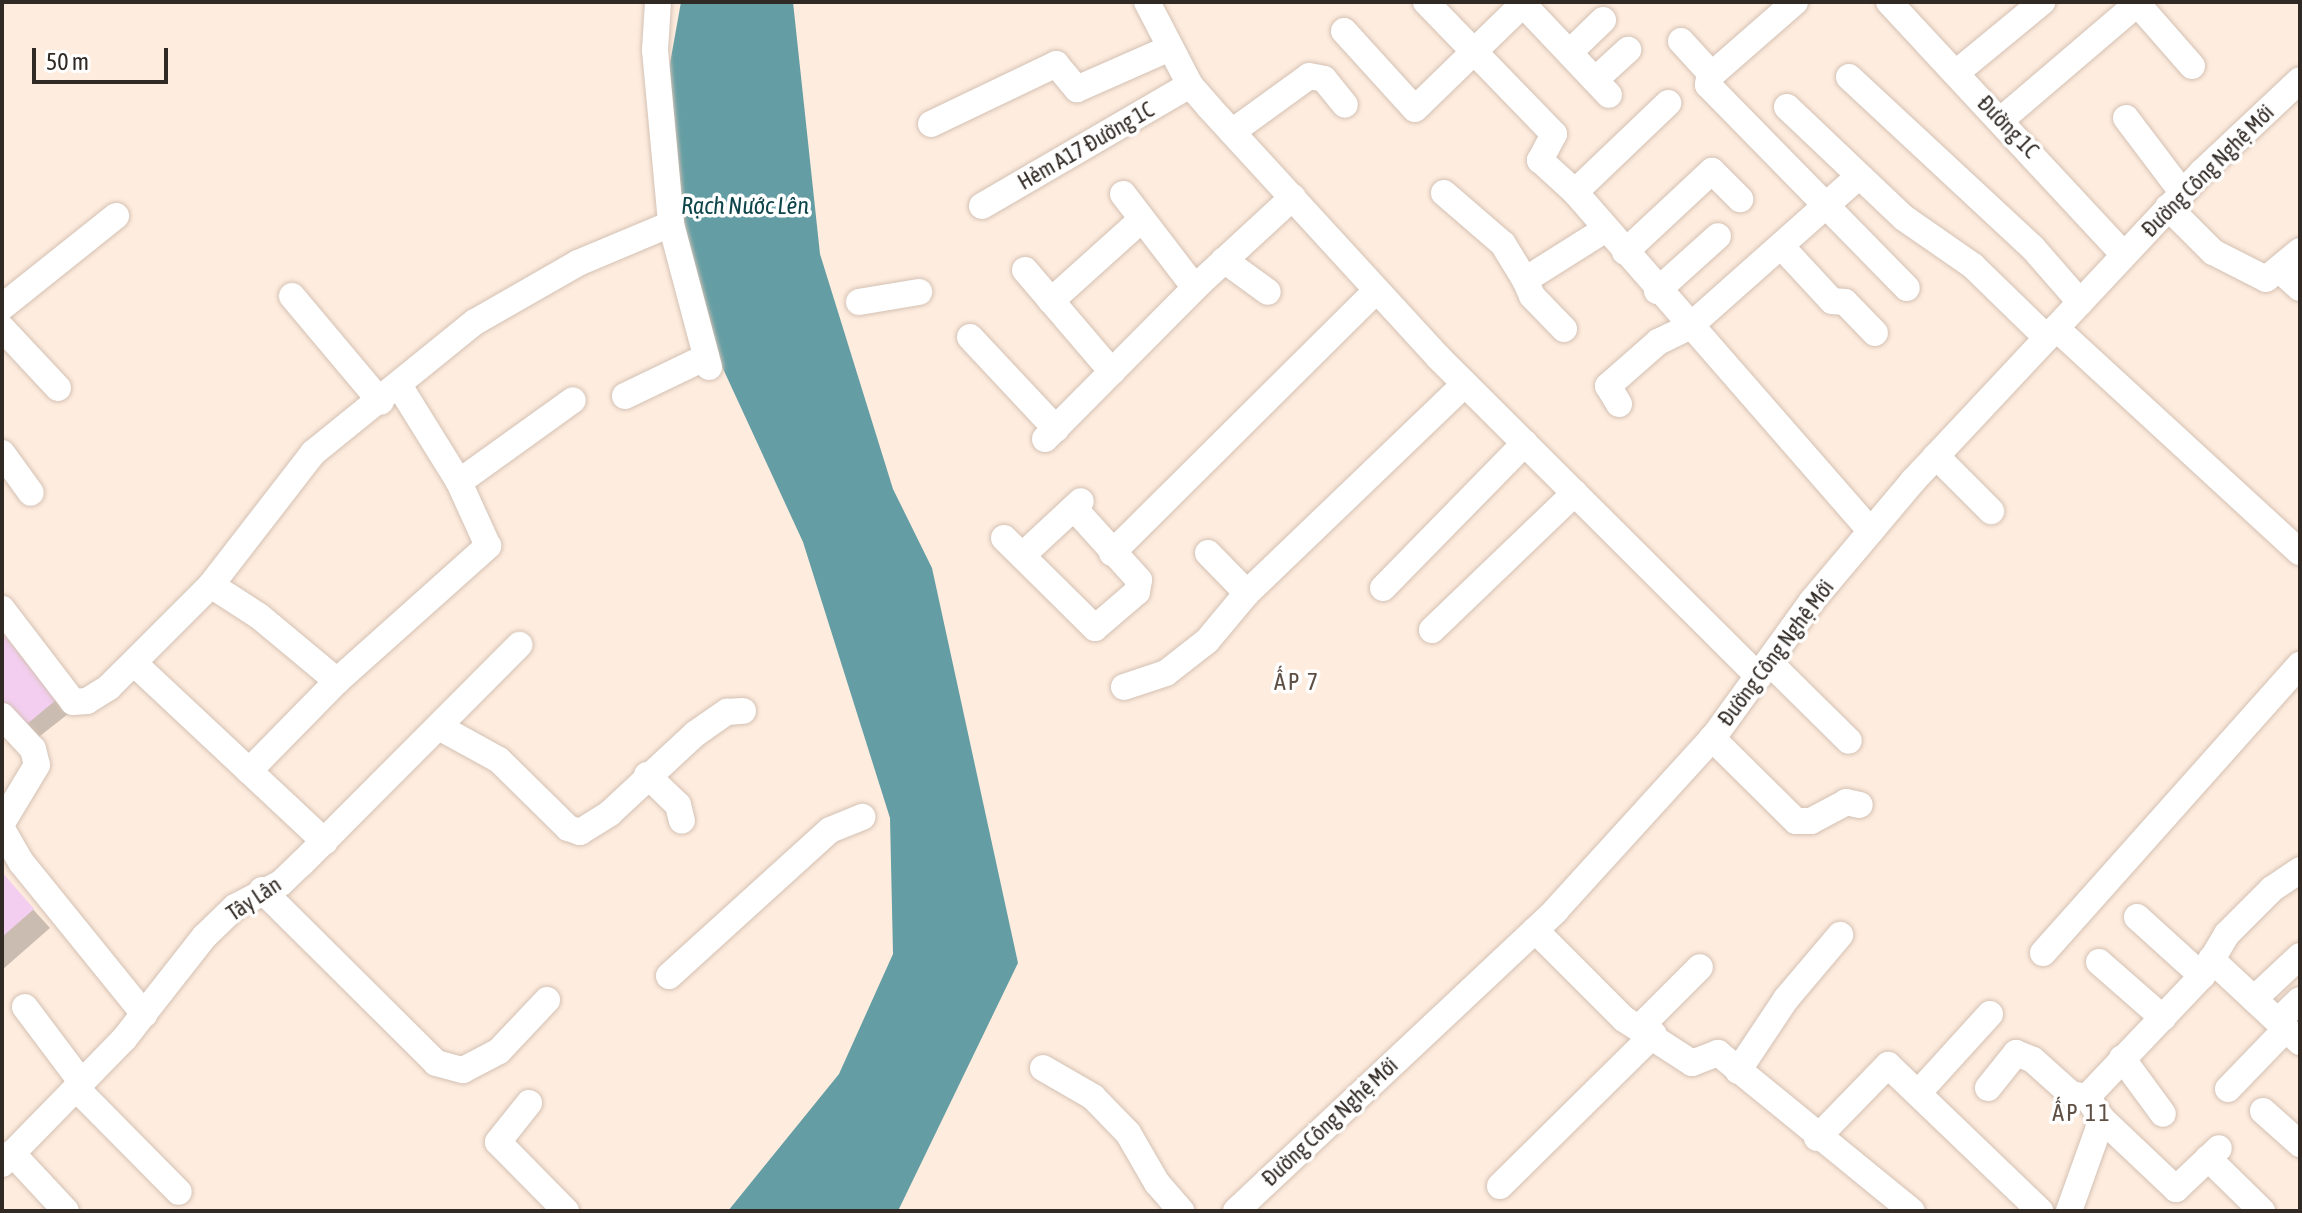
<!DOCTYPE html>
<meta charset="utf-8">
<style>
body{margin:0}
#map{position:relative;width:2302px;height:1213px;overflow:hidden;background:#feecde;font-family:"Asap Condensed",sans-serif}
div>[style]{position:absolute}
.water>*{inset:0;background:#649ea4}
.shadow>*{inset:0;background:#0003}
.building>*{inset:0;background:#f3cef0}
.roads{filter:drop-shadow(0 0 2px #d3c1b4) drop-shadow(0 0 2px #d3c1b4)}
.minor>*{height:26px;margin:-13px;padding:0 13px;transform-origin:13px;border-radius:13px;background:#fff}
span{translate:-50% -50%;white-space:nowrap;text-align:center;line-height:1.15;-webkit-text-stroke:7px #fff;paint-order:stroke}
.street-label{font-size:22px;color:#302924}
.water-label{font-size:24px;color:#0e454a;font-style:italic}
.neighbourhood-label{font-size:24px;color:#5f5045;letter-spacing:2px}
.frame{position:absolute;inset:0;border:4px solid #302924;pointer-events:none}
.scale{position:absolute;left:32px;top:48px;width:136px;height:36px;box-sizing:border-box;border:4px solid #302924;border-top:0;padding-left:10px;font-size:24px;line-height:28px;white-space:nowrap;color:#302924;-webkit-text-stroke:6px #fff;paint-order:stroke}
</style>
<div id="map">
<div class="water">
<div style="clip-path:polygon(681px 2px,793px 2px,820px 254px,893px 489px,932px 568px,1018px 963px,898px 1211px,728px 1211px,839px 1074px,893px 954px,890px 818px,803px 542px,695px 308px,675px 215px,667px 80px)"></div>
</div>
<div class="shadow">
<div style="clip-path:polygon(3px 635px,68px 714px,35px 740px,2px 702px)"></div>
<div style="clip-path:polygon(2px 875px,50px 928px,2px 970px)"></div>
</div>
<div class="building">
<div style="clip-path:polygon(2px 632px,56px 700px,21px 729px,2px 705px)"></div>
<div style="clip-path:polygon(2px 872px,34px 909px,2px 937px)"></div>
</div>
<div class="roads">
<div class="minor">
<div style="left:658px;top:2px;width:48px;rotate:93.6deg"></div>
<div style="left:655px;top:50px;width:175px;rotate:84.7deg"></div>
<div style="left:671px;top:224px;width:148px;rotate:75.1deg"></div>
<div style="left:1147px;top:2px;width:93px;rotate:62.6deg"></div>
<div style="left:1190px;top:85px;width:30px;rotate:49deg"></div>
<div style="left:1210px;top:108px;width:338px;rotate:47.5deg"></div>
<div style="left:1438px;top:357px;width:453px;rotate:44.9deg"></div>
<div style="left:1426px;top:2px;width:184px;rotate:45.9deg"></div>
<div style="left:1554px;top:134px;width:30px;rotate:118deg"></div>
<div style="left:1540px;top:160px;width:47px;rotate:42.4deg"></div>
<div style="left:1575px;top:192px;width:450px;rotate:48.9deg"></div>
<div style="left:1795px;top:2px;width:114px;rotate:138.9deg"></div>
<div style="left:1709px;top:77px;width:8px;rotate:97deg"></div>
<div style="left:1708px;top:85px;width:284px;rotate:45.6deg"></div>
<div style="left:1889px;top:2px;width:345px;rotate:47.1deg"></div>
<div style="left:2136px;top:2px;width:85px;rotate:48.8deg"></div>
<div style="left:1523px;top:4px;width:125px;rotate:46.6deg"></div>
<div style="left:1344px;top:31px;width:105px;rotate:47.7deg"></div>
<div style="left:1415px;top:109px;width:153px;rotate:-44.2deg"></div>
<div style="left:1681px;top:41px;width:46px;rotate:47.6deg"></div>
<div style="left:1570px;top:52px;width:46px;rotate:-44.1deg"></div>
<div style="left:1956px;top:73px;width:112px;rotate:-39.5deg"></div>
<div style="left:1849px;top:77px;width:251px;rotate:42.9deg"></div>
<div style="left:2033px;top:248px;width:72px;rotate:49deg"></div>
<div style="left:1595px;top:80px;width:45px;rotate:-42.3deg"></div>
<div style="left:1787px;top:107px;width:161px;rotate:43.5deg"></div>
<div style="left:1904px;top:218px;width:84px;rotate:34.8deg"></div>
<div style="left:1973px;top:266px;width:103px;rotate:44.2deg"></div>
<div style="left:2126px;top:118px;width:93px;rotate:52.9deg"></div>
<div style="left:2001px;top:120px;width:179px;rotate:-40.5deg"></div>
<div style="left:931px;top:124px;width:139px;rotate:-25.6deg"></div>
<div style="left:1056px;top:64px;width:33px;rotate:50deg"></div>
<div style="left:1077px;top:89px;width:102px;rotate:-23.8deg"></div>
<div style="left:1232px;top:132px;width:95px;rotate:-36deg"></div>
<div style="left:1309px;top:76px;width:15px;rotate:11deg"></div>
<div style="left:1324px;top:79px;width:33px;rotate:51deg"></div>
<div style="left:1575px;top:192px;width:129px;rotate:-43.7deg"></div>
<div style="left:1444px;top:193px;width:78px;rotate:40.8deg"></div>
<div style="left:1503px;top:244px;width:42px;rotate:58.6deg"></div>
<div style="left:1525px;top:280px;width:96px;rotate:-32.2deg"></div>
<div style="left:1123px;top:194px;width:118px;rotate:52.5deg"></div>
<div style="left:982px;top:206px;width:241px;rotate:-30.2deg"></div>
<div style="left:2168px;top:207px;width:64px;rotate:45deg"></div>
<div style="left:2213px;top:252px;width:59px;rotate:27deg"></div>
<div style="left:2266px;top:279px;width:44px;rotate:-39.5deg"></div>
<div style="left:1781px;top:246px;width:75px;rotate:47.2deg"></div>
<div style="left:1832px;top:301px;width:13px;rotate:4deg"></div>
<div style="left:1845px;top:302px;width:43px;rotate:45.9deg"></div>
<div style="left:1625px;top:252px;width:119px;rotate:-43deg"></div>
<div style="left:1712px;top:171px;width:40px;rotate:45deg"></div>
<div style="left:1224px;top:260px;width:54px;rotate:36deg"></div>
<div style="left:1025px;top:270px;width:134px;rotate:49.5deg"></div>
<div style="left:2281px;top:271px;width:25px;rotate:42deg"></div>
<div style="left:1525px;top:280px;width:17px;rotate:66deg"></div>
<div style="left:1532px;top:296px;width:46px;rotate:45.9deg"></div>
<div style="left:1657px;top:291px;width:82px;rotate:-42deg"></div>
<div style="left:292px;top:296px;width:138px;rotate:50deg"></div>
<div style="left:1051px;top:301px;width:122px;rotate:-42deg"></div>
<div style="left:859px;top:302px;width:61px;rotate:-9.5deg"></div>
<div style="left:2px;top:307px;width:146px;rotate:-38.6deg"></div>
<div style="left:2px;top:328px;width:82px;rotate:47deg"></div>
<div style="left:2056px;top:328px;width:331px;rotate:42.6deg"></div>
<div style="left:970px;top:337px;width:126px;rotate:46.9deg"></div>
<div style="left:625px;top:396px;width:90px;rotate:-25.7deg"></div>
<div style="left:1619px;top:404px;width:21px;rotate:-121deg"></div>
<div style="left:1608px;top:386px;width:67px;rotate:-41.3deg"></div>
<div style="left:1658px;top:342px;width:34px;rotate:-26deg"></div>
<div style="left:1689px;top:327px;width:227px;rotate:-41.6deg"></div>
<div style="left:1045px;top:439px;width:221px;rotate:-45.2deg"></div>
<div style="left:1201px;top:282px;width:125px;rotate:-42.7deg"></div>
<div style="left:2px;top:453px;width:49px;rotate:54.1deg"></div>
<div style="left:1936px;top:456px;width:78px;rotate:45deg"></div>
<div style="left:459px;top:482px;width:140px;rotate:-35.7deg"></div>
<div style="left:1004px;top:538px;width:128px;rotate:44.7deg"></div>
<div style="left:1095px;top:628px;width:55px;rotate:-40.6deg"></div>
<div style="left:1137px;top:592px;width:12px;rotate:-81deg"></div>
<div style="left:1139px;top:580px;width:97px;rotate:-132.1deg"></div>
<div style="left:1025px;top:553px;width:76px;rotate:-42.9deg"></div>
<div style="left:1112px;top:553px;width:372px;rotate:-44.8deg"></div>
<div style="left:1208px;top:553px;width:56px;rotate:45.7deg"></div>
<div style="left:211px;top:585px;width:167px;rotate:-52.3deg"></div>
<div style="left:313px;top:453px;width:208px;rotate:-39deg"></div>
<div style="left:475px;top:322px;width:119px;rotate:-29.8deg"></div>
<div style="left:578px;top:263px;width:101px;rotate:-22.8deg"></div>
<div style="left:1383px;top:588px;width:203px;rotate:-45.6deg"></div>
<div style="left:2px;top:609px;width:117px;rotate:52.6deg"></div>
<div style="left:73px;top:702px;width:14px;rotate:-4deg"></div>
<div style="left:87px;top:701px;width:26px;rotate:-32deg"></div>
<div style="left:109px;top:687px;width:144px;rotate:-45deg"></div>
<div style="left:211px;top:585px;width:57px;rotate:32.9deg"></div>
<div style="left:259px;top:616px;width:102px;rotate:39.8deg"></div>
<div style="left:337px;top:681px;width:203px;rotate:-41.8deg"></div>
<div style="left:488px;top:546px;width:70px;rotate:-114.4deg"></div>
<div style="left:459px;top:482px;width:112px;rotate:-121.8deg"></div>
<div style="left:1432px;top:630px;width:198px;rotate:-43.8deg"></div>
<div style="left:1769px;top:662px;width:112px;rotate:44.6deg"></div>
<div style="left:135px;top:664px;width:260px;rotate:43.1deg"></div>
<div style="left:1124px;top:687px;width:44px;rotate:-18.4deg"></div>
<div style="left:1166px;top:673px;width:52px;rotate:-38deg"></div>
<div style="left:1207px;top:641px;width:62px;rotate:-50.2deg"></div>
<div style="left:1247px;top:593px;width:302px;rotate:-43.8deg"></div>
<div style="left:2px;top:716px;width:45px;rotate:46.8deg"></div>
<div style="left:33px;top:749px;width:16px;rotate:76deg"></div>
<div style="left:37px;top:765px;width:68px;rotate:121.1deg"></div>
<div style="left:441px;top:728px;width:66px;rotate:28.9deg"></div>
<div style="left:499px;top:760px;width:97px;rotate:44.6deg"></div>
<div style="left:568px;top:828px;width:13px;rotate:18deg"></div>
<div style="left:580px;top:832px;width:36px;rotate:-32deg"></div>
<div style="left:610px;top:813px;width:116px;rotate:-42.9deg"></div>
<div style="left:695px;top:734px;width:39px;rotate:-35deg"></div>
<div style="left:727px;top:712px;width:16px;rotate:-4deg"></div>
<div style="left:1712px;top:738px;width:118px;rotate:44.7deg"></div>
<div style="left:1796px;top:821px;width:15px"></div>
<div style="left:1811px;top:821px;width:40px;rotate:-28deg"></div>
<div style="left:1846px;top:802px;width:14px;rotate:12deg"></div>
<div style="left:249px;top:771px;width:126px;rotate:-45.6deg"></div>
<div style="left:647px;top:775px;width:43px;rotate:44.1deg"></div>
<div style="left:678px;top:805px;width:16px;rotate:76deg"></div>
<div style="left:2px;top:829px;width:38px;rotate:60deg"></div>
<div style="left:21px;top:862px;width:196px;rotate:51deg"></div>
<div style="left:262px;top:890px;width:245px;rotate:44.8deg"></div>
<div style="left:436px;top:1063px;width:28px;rotate:15deg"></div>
<div style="left:463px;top:1070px;width:41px;rotate:-27.8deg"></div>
<div style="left:499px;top:1051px;width:70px;rotate:-46.7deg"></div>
<div style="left:2137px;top:917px;width:88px;rotate:42.2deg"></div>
<div style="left:1535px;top:930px;width:126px;rotate:45deg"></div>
<div style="left:1624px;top:1019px;width:81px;rotate:32.9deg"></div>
<div style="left:1692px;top:1063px;width:28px;rotate:-21deg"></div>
<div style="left:1718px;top:1053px;width:250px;rotate:39.2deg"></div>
<div style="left:2043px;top:953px;width:386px;rotate:-48.3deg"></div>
<div style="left:2211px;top:959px;width:122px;rotate:43deg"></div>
<div style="left:2099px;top:962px;width:85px;rotate:41.2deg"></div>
<div style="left:669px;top:976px;width:217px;rotate:-42.2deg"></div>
<div style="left:830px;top:830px;width:35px;rotate:-22deg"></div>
<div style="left:2254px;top:999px;width:63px;rotate:-43.1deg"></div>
<div style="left:25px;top:1007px;width:95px;rotate:53.1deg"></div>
<div style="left:2278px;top:1021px;width:30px;rotate:-44deg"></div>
<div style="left:1639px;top:1028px;width:86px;rotate:-45deg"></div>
<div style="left:2122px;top:1058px;width:69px;rotate:53.8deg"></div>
<div style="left:1043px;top:1068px;width:58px;rotate:30.1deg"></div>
<div style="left:1093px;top:1097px;width:50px;rotate:45.8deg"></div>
<div style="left:1128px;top:1133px;width:58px;rotate:59.9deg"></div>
<div style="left:1157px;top:1183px;width:37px;rotate:49deg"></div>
<div style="left:1738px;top:1071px;width:87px;rotate:-56.3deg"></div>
<div style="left:1786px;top:999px;width:84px;rotate:-49.8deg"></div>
<div style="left:76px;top:1088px;width:146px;rotate:45.3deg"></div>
<div style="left:1988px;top:1088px;width:45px;rotate:-51.3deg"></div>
<div style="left:2016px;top:1053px;width:18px;rotate:22deg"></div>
<div style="left:2033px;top:1060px;width:51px;rotate:41.8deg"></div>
<div style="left:2071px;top:1094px;width:16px;rotate:11deg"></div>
<div style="left:2087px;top:1097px;width:27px;rotate:56deg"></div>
<div style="left:2102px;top:1119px;width:102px;rotate:43.4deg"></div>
<div style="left:2176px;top:1189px;width:59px;rotate:-43.6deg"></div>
<div style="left:2228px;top:1089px;width:83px;rotate:-46deg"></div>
<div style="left:1920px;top:1091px;width:104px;rotate:-47.7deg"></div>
<div style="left:2087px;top:1097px;width:167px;rotate:-46.5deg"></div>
<div style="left:2202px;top:976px;width:49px;rotate:-59.2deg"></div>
<div style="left:2227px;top:934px;width:64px;rotate:-45deg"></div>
<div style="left:2272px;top:889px;width:34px;rotate:-34deg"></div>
<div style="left:529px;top:1103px;width:50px;rotate:128.5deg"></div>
<div style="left:498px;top:1142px;width:97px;rotate:45.4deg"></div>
<div style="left:2263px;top:1111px;width:50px;rotate:41.7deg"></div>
<div style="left:1817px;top:1138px;width:102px;rotate:-45.8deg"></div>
<div style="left:1888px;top:1065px;width:211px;rotate:43.8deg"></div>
<div style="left:12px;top:1153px;width:79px;rotate:47deg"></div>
<div style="left:2208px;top:1158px;width:76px;rotate:44.5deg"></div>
<div style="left:2px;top:1164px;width:175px;rotate:-45.7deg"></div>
<div style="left:124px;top:1039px;width:130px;rotate:-51.9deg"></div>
<div style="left:204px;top:937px;width:43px;rotate:-44.1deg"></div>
<div style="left:235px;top:907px;width:52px;rotate:-27.6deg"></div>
<div style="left:281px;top:883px;width:29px;rotate:-44deg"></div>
<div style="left:302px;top:863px;width:308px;rotate:-45.1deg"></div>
<div style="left:1500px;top:1186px;width:216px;rotate:-44.6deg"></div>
<div style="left:1236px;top:1211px;width:439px;rotate:-43.2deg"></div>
<div style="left:1556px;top:910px;width:236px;rotate:-47.7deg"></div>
<div style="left:1715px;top:735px;width:165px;rotate:-54.1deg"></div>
<div style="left:1812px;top:601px;width:157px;rotate:-49.9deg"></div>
<div style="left:1913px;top:481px;width:423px;rotate:-46.9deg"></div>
<div style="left:2202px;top:172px;width:134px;rotate:-43.2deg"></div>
<div style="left:2069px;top:1211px;width:98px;rotate:-70.3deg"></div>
</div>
</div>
<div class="street-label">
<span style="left:2008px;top:127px;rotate:46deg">Đường 1C</span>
<span style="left:1086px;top:146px;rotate:-30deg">Hẻm A17 Đường 1C</span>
<span style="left:2208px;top:171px;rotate:-45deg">Đường Công Nghệ Mới</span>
<span style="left:1776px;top:653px;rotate:-53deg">Đường Công Nghệ Mới</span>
<span style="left:254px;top:899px;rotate:-34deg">Tây Lân</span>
<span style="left:1330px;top:1122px;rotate:-43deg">Đường Công Nghệ Mới</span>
</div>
<div class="water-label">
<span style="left:745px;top:206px">Rạch Nước Lên</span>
</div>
<div class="neighbourhood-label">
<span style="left:1297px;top:682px">ẤP 7</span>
<span style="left:2082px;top:1113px">ẤP 11</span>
</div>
<div class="frame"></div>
<div class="scale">50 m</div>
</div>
